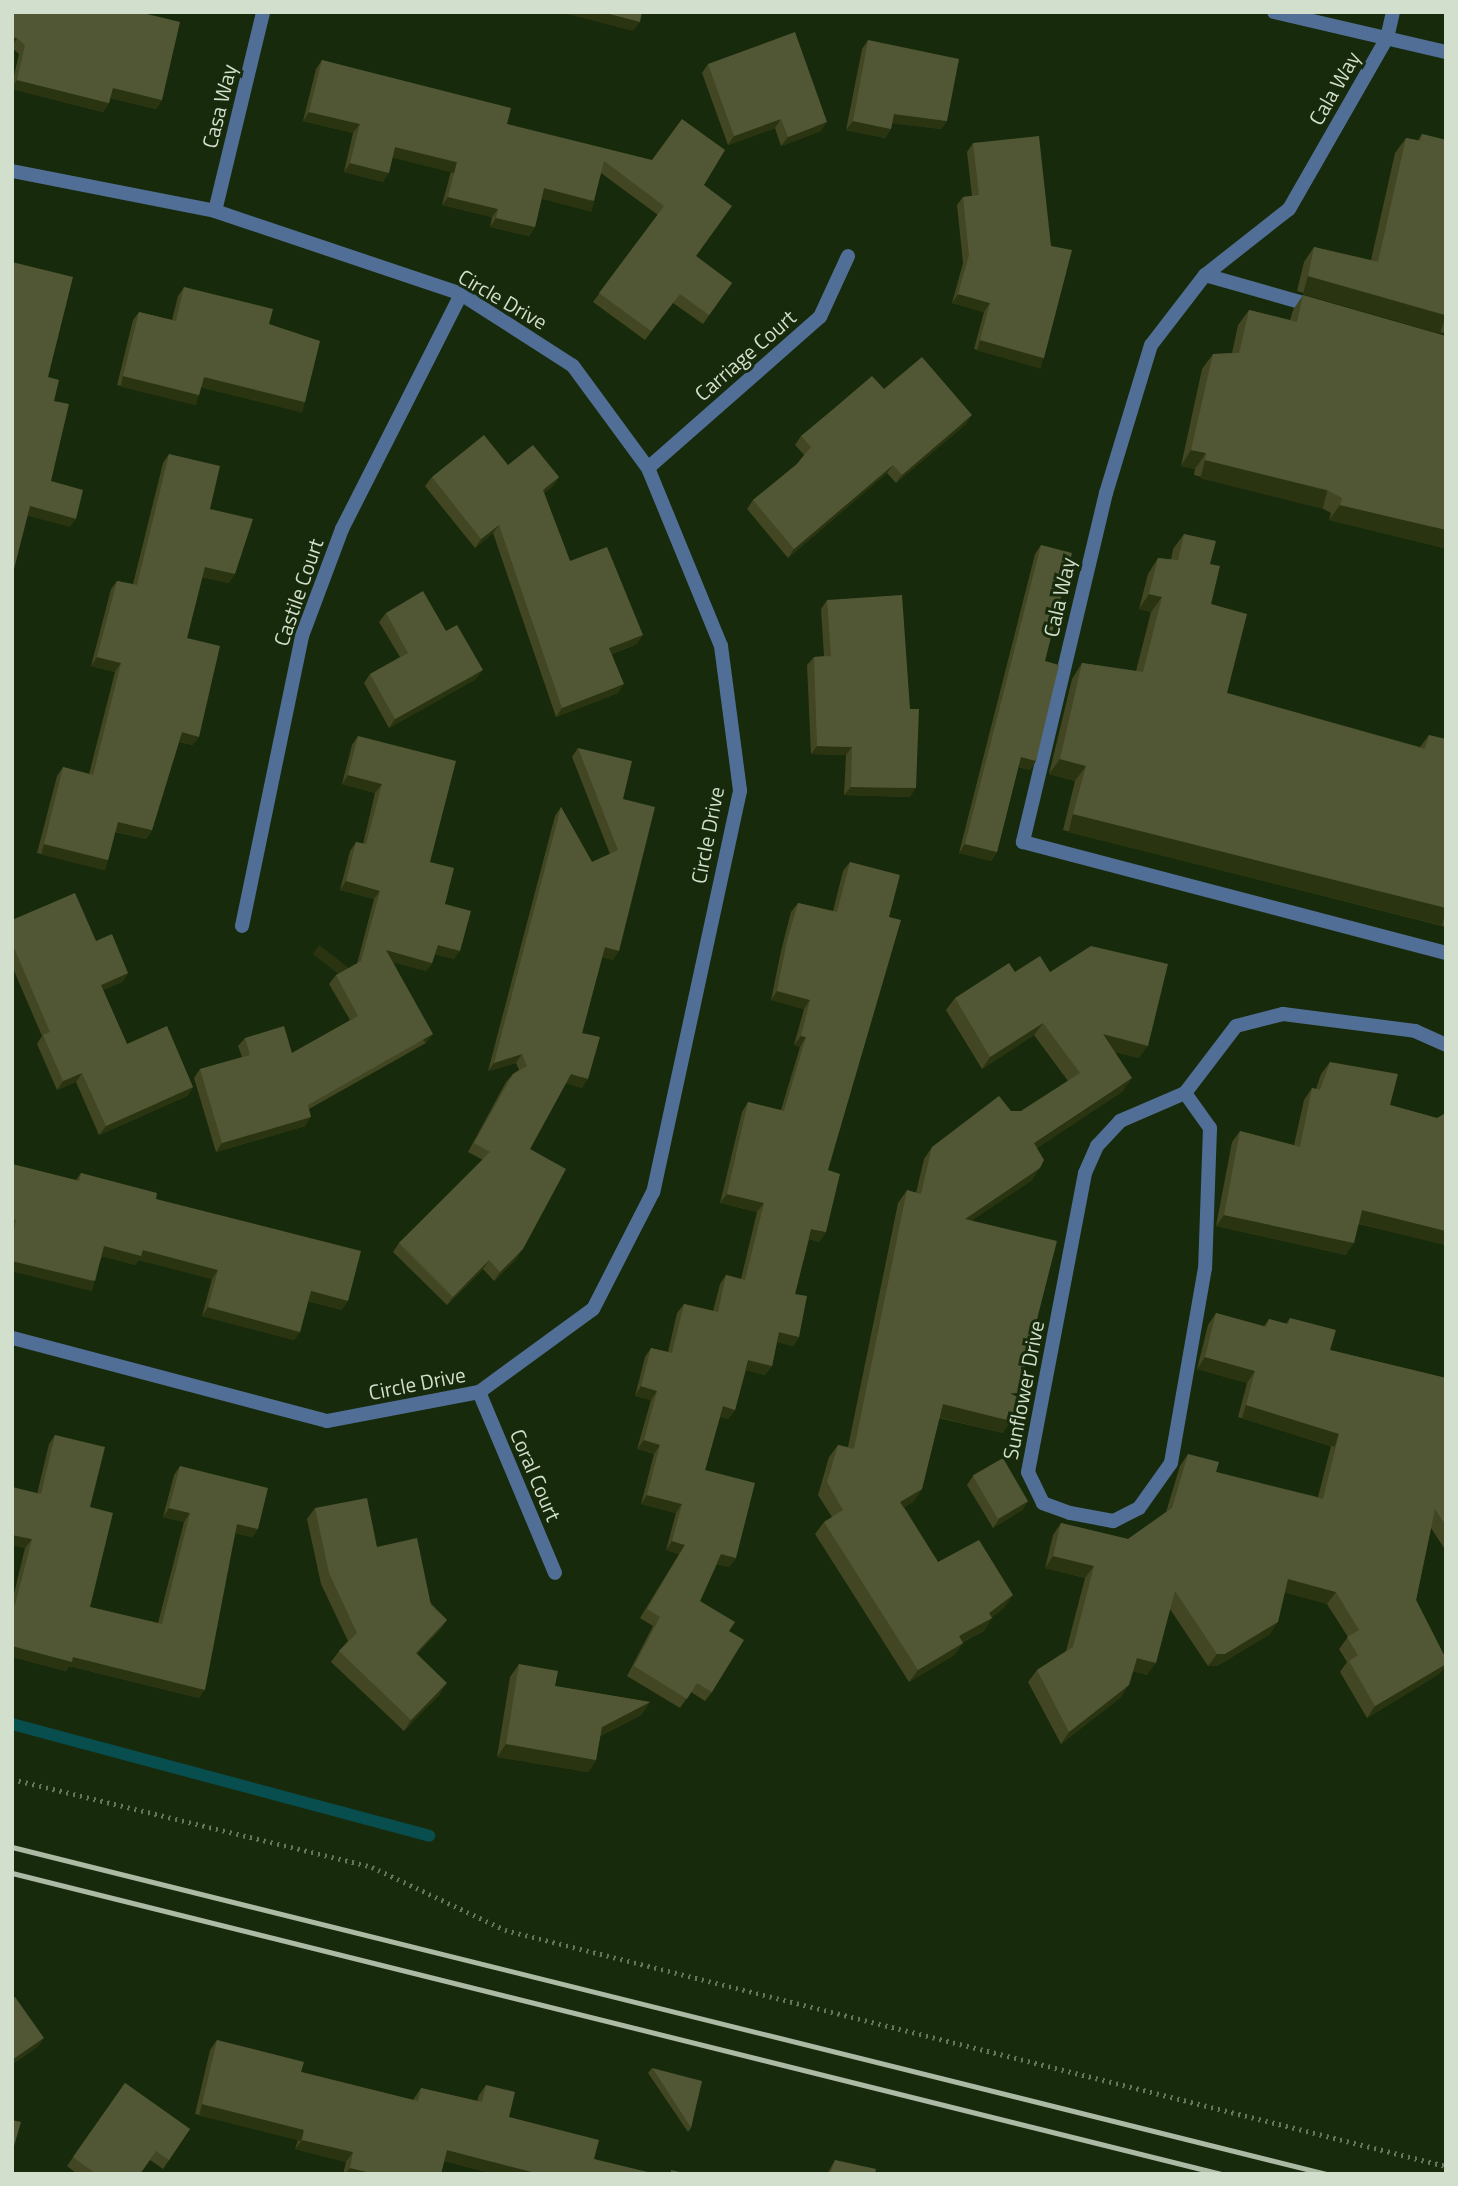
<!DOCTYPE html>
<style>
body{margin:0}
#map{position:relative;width:1458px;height:2186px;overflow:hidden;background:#172a0b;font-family:"Titillium Web",sans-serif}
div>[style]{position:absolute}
.stream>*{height:12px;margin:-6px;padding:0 6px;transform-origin:6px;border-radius:6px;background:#084e4e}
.path>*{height:4.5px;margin-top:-2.25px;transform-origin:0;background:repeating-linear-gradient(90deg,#65765c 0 2px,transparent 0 7px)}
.minor>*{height:14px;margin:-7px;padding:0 7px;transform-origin:7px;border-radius:7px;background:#516f96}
.tertiary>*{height:14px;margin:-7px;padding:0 7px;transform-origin:7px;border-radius:7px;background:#516f96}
.rail>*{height:5px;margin:-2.5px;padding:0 2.5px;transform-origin:2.5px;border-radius:2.5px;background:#acbaa5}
.wall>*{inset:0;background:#424622}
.shaded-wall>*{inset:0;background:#2a3411;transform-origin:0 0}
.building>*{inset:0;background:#515734;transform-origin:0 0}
span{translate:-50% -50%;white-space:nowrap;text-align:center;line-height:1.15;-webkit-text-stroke:6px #172a0b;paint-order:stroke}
.street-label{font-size:21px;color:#d2dfcc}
.frame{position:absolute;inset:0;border:14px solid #d2dfcc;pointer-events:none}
</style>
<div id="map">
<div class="stream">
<div style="left:12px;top:1724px;width:432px;rotate:15deg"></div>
</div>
<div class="path">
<div style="left:12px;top:1779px;width:371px;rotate:13.7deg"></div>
<div style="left:372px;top:1867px;width:147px;rotate:25.3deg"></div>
<div style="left:505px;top:1930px;width:970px;rotate:14.08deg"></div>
</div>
<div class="minor">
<div style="left:1393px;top:12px;width:27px;rotate:103deg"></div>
<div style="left:1387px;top:38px;width:197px;rotate:119.8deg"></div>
<div style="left:1289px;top:209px;width:107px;rotate:141.8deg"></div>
<div style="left:1205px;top:275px;width:88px;rotate:127.6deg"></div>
<div style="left:1151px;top:345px;width:155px;rotate:106.9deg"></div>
<div style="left:1106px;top:493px;width:359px;rotate:103.4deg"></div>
<div style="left:1023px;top:842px;width:437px;rotate:14.7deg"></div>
<div style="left:12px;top:171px;width:207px;rotate:11.1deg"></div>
<div style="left:215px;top:211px;width:260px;rotate:18.6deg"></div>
<div style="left:461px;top:294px;width:133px;rotate:32.7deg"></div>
<div style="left:573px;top:366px;width:127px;rotate:53.7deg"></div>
<div style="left:648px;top:468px;width:192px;rotate:67.7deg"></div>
<div style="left:721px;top:646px;width:146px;rotate:82.5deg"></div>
<div style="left:740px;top:791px;width:410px;rotate:102.2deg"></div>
<div style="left:653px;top:1192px;width:131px;rotate:117.1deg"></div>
<div style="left:593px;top:1309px;width:141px;rotate:143.9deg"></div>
<div style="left:479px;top:1392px;width:155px;rotate:169.2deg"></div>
<div style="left:327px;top:1421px;width:326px;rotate:-165.2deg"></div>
<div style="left:215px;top:211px;width:205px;rotate:-76.4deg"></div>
<div style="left:1205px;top:275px;width:116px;rotate:15.9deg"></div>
<div style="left:648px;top:468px;width:229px;rotate:-41.3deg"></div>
<div style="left:820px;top:317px;width:67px;rotate:-65.3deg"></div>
<div style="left:242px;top:926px;width:296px;rotate:-78.3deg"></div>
<div style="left:302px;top:636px;width:114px;rotate:-69.5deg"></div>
<div style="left:342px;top:529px;width:263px;rotate:-63.1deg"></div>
<div style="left:1185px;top:1093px;width:43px;rotate:54.5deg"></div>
<div style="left:1210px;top:1128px;width:140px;rotate:92deg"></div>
<div style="left:1205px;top:1268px;width:198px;rotate:99.9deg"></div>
<div style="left:1171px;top:1463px;width:55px;rotate:125.4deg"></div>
<div style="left:1139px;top:1508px;width:29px;rotate:153deg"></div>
<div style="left:1113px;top:1521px;width:44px;rotate:-169.5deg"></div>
<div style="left:1070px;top:1513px;width:29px;rotate:-160deg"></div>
<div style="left:1043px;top:1503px;width:34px;rotate:-116deg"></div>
<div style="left:1028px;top:1472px;width:304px;rotate:-79.2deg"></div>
<div style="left:1085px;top:1173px;width:30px;rotate:-66deg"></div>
<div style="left:1097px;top:1146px;width:34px;rotate:-47deg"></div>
<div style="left:1120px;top:1121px;width:71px;rotate:-23.3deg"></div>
<div style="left:1185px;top:1093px;width:84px;rotate:-52.7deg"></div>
<div style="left:1236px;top:1026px;width:49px;rotate:-14.3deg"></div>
<div style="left:1283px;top:1014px;width:133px;rotate:7.3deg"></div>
<div style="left:1415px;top:1031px;width:34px;rotate:24deg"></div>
<div style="left:479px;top:1392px;width:196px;rotate:67.2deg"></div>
</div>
<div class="tertiary">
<div style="left:1274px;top:12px;width:177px;rotate:13.1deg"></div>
</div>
<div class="rail">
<div style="left:12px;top:1847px;width:1354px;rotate:13.97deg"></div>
<div style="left:12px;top:1873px;width:1246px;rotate:13.98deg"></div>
</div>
<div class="wall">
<div style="clip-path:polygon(12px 12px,162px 100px,156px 109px,110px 98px,109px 103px,103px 112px,12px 89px,12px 84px,19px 54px,12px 48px)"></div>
<div style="clip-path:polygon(868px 40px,947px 121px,941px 129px,892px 123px,891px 129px,885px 138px,846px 130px,862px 49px)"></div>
<div style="clip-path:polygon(322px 60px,507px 124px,704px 185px,696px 256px,732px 283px,703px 324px,673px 303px,645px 340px,593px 302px,658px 215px,601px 173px,588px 210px,542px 198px,535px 227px,529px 236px,490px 227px,492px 217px,442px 205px,451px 171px,393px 157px,383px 182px,344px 172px,353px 133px,303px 121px,316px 69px)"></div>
<div style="clip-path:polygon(708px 64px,821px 131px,781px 146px,775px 128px,728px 145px,702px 73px)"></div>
<div style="clip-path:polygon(1422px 134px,1446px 140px,1446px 334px,1297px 291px,1304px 262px,1314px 247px,1371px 260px,1395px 153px,1406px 138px,1418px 140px)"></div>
<div style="clip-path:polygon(973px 143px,1044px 358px,1038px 367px,974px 349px,984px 312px,952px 303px,963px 263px,957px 205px,963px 197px,972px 196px,967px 152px)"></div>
<div style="clip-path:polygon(184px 287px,269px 324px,305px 402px,299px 411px,201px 387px,199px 395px,193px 404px,117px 385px,133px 320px,139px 312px,172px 320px,178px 296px)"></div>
<div style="clip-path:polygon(1303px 295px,1444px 548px,1329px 520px,1331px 513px,1316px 505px,1194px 475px,1195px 469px,1181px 466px,1202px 369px,1213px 354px,1232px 353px,1238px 325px,1249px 310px,1290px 320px,1293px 310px)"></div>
<div style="clip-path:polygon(884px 389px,966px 424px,896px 483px,887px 473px,788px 558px,747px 509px,753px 500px,797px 464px,804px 455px,795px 445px,801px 436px)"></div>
<div style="clip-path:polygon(169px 454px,210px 509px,229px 583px,202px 577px,187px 638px,193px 745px,179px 742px,152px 830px,146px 839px,115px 832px,108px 860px,102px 869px,37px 853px,57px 776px,63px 767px,89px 774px,115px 672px,91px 666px,111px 589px,117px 581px,133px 584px,163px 463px)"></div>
<div style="clip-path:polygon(508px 465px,559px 477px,553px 486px,544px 493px,570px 561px,637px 644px,612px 654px,618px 693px,556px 717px,493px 533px,475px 548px,425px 486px,432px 477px)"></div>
<div style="clip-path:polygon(1184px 534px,1210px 564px,1211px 604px,1227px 693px,1420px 747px,1429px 735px,1446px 927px,1063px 830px,1075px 781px,1049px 774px,1072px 679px,1082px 663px,1136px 671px,1151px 612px,1139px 609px,1148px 574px,1158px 558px,1171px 560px,1173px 549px)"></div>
<div style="clip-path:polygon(1041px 545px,1045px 661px,1036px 761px,1030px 770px,1018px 767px,997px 852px,991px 861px,959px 853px,1035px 554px)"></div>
<div style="clip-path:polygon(827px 600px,910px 797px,844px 795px,846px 755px,811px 754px,807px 665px,814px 657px,824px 656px,821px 609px)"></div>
<div style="clip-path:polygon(386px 613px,446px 631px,476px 679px,389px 728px,364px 683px,370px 674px,400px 657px,379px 622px)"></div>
<div style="clip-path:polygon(358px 736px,430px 862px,445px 904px,454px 959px,435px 954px,432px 963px,426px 971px,393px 962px,426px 1043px,309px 1109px,305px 1126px,216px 1152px,194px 1078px,200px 1069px,242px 1057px,238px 1046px,245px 1038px,292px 1053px,350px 1020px,329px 984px,336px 975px,357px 964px,374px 899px,340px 890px,350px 851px,356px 842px,363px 844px,375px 793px,342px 784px,352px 745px)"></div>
<div style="clip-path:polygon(578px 748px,623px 799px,613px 960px,602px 957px,582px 1033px,582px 1088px,566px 1083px,530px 1149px,517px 1258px,494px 1281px,483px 1269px,447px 1305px,393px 1252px,399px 1243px,483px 1160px,468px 1152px,506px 1082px,513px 1074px,519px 1070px,516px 1063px,488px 1071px,555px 816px,561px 807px,592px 862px,610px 854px,572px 757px)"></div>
<div style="clip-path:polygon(850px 862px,828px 1170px,826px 1232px,819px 1242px,809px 1239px,795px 1294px,799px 1337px,793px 1346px,777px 1342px,772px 1366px,765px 1375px,746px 1370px,735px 1410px,728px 1419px,720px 1417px,705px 1470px,736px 1558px,729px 1567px,717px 1564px,700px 1601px,729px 1631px,712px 1692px,705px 1701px,691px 1692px,680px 1708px,627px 1676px,653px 1626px,640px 1618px,679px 1554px,666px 1550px,676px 1513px,641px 1504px,654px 1454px,637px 1449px,651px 1400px,635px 1396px,645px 1357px,651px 1348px,668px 1352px,677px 1313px,684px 1304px,713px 1311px,720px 1284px,726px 1275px,741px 1279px,757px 1212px,720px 1203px,742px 1112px,748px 1102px,781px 1110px,800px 1047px,794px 1045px,804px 1009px,771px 1000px,781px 951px,791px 912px,798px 903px,833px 911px,843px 871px)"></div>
<div style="clip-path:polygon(12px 920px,96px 941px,128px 973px,122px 982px,103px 990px,127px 1044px,193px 1087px,187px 1096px,99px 1135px,76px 1082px,57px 1090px,37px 1044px,42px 1036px,12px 966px)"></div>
<div style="clip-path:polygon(1015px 972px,1050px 972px,1139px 1058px,1115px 1052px,1123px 1091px,1037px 1148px,1032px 1180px,972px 1220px,1003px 1433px,939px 1418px,922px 1489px,913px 1502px,904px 1507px,938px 1562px,1004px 1608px,992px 1617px,984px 1631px,963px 1642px,963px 1643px,954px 1655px,909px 1682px,815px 1534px,824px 1522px,832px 1517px,818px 1495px,829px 1457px,838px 1445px,848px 1447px,898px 1203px,907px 1190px,916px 1193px,924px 1159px,932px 1147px,1011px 1111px,1021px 1111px,1068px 1081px,1034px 1035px,982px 1069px,946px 1010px,955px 998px)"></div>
<div style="clip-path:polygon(1330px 1062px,1390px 1105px,1437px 1118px,1446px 1113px,1446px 1245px,1359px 1224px,1346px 1255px,1216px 1226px,1232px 1142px,1240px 1131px,1294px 1145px,1304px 1100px,1312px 1088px,1316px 1089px,1321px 1074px)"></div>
<div style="clip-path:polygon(12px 1164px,76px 1180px,81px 1173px,156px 1199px,342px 1310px,308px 1301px,300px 1332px,294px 1340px,202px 1316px,212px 1279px,139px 1260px,135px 1265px,102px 1256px,89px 1290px,12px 1271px)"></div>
<div style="clip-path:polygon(1216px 1313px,1264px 1326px,1269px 1319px,1286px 1324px,1290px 1318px,1330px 1350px,1446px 1378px,1446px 1551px,1431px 1528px,1416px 1600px,1446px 1659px,1446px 1665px,1439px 1674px,1367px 1718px,1340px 1672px,1347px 1662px,1339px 1649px,1348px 1637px,1327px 1604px,1285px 1592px,1270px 1634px,1217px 1666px,1208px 1666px,1170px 1609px,1147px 1675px,1133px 1671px,1121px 1697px,1061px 1744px,1028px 1682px,1037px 1670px,1066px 1651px,1085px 1578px,1045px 1568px,1053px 1535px,1061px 1523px,1128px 1539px,1166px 1512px,1180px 1466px,1188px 1454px,1216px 1472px,1318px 1497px,1331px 1446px,1238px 1417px,1247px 1383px,1197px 1369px,1208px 1325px)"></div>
<div style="clip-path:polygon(55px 1435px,90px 1507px,90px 1607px,158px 1623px,184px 1522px,163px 1517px,174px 1475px,180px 1466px,258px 1529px,252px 1537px,235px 1533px,199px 1698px,69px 1666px,66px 1671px,12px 1657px,12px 1602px,25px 1548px,12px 1545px,12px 1487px,37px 1494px,49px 1444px)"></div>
<div style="clip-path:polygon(973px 1476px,1028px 1501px,1022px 1510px,993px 1528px,967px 1485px)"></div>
<div style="clip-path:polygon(315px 1508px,377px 1547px,447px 1620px,439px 1631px,417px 1654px,440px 1694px,404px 1731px,331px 1662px,339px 1651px,348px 1641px,321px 1584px,307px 1519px)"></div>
<div style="clip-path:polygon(519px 1664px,555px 1686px,650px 1702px,641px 1715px,600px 1736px,596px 1760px,588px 1772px,497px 1757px,510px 1677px)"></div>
<div style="clip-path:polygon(217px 2040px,301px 2072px,413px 2100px,421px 2088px,477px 2101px,479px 2095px,486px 2085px,494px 2174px,444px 2161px,441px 2174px,343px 2174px,346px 2162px,295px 2149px,298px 2140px,195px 2114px,210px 2050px)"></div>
<div style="clip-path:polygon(652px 2068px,691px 2128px,688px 2132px,648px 2073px)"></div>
<div style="clip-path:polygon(125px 2083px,190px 2129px,163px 2169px,150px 2160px,140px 2174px,77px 2174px,67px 2166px)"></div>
<div style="clip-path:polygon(835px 2160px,875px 2174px,827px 2174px)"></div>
</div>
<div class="shaded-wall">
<div style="clip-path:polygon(559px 12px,601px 12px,640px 22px,633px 31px)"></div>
<div style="clip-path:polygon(12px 37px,17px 38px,12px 46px)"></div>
<div style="clip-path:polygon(17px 80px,109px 103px,103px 112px,12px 89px,12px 87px)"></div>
<div style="clip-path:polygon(113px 88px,162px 100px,156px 109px,106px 97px)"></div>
<div style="clip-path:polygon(309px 112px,360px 124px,353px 133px,303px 121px)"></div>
<div style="clip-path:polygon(894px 114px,947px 121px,941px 129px,888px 123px)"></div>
<div style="clip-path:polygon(781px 119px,775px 128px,728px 145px,734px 136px)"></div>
<div style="clip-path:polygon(853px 121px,891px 129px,885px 138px,846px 130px)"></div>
<div style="clip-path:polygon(827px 122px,821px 131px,781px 146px,788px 137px)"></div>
<div style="left:395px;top:147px;width:64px;height:11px;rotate:14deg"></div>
<div style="clip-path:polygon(350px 163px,389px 173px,383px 182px,344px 172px)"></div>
<div style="left:544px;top:188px;width:52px;height:11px;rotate:15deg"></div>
<div style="clip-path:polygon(448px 197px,498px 209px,492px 217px,442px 205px)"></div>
<div style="clip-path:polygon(496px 218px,535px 227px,529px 236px,490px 227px)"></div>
<div style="left:1308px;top:276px;width:143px;height:19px;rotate:16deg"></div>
<div style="clip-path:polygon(958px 294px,990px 303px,984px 312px,952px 303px)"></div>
<div style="left:980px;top:340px;width:66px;height:11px;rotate:16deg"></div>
<div style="left:123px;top:376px;width:78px;height:11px;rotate:14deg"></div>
<div style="left:204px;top:377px;width:104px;height:11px;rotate:14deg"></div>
<div style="clip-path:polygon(972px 415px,966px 424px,896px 483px,902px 475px)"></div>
<div style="clip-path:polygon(1191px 450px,1206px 453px,1195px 469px,1181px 466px)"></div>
<div style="left:1205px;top:460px;width:126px;height:19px;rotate:14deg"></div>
<div style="clip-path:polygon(893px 465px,887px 473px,788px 558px,794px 549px)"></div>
<div style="clip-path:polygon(559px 477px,553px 486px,537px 498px,543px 490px)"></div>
<div style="clip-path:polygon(1340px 505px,1446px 530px,1446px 546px,1444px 548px,1329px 520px)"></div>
<div style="clip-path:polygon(30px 506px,76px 519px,70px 527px,24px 515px)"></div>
<div style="clip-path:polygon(499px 525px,493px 533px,475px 548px,481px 539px)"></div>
<div style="clip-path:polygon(205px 567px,235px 574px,229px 583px,199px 576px)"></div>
<div style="clip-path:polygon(1149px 594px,1162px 597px,1151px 612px,1139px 609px)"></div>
<div style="clip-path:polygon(643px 635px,637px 644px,603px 657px,609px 648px)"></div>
<div style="clip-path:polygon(97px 657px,121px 663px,115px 672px,91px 666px)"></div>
<div style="clip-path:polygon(483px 670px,476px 679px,389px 728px,395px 719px)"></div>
<div style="clip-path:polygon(624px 684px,618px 693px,556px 717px,562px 708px)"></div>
<div style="clip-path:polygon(182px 732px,199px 737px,193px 745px,176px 741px)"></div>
<div style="clip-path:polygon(817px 746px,852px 747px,846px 755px,811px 754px)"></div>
<div style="clip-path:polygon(1021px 757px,1036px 761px,1030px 770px,1015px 766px)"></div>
<div style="clip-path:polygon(1060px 759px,1086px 766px,1075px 781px,1049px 774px)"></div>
<div style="clip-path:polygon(348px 775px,382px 784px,375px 793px,342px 784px)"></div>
<div style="clip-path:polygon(851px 787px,916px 788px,910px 797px,844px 795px)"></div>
<div style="left:1073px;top:814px;width:385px;height:19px;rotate:14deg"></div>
<div style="clip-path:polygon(118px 822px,152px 830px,146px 839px,112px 831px)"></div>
<div style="left:44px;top:844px;width:66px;height:11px;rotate:14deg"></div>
<div style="clip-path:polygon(965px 844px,997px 852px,991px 861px,959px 853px)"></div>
<div style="clip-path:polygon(346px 881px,380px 891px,374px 899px,340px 890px)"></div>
<div style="clip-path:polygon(438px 945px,460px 951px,454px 959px,431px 953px)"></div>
<div style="clip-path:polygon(605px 947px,619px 951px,613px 960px,599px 956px)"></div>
<div style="clip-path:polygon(386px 950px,432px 963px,426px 971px,380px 959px)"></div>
<div style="clip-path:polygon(128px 973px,122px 982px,95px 994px,101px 985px)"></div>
<div style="clip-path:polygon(777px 991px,810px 1000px,804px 1009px,771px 1000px)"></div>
<div style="clip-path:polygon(1043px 1023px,1034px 1035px,982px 1069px,990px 1057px)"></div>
<div style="left:433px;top:1034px;width:11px;height:144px;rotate:128deg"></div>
<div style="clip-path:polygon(1103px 1034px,1148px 1046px,1139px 1058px,1094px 1047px)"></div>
<div style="clip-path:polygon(801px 1036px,806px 1037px,800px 1047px,794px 1045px)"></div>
<div style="clip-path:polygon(522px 1054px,516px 1063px,488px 1071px,494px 1063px)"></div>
<div style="clip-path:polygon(82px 1073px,76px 1082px,57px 1090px,63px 1081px)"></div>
<div style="clip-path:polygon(571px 1074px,588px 1079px,582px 1088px,565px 1083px)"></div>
<div style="clip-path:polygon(1132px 1078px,1123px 1091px,1025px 1156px,1034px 1143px)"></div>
<div style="clip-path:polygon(193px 1087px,187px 1096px,99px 1135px,106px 1126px)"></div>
<div style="clip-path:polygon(311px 1117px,305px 1126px,216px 1152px,222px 1143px)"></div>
<div style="clip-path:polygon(1040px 1168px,1032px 1180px,956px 1231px,965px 1219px)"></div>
<div style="clip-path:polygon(727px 1194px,764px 1203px,757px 1212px,720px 1203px)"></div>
<div style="left:1362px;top:1210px;width:87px;height:14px;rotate:14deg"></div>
<div style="clip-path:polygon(1224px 1215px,1354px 1243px,1346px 1255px,1216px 1226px)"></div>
<div style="clip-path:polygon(811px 1229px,826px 1232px,819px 1242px,805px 1238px)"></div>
<div style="clip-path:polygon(104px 1246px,143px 1250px,218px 1270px,212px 1279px,139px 1260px,135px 1265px,98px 1255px)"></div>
<div style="clip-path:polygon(523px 1249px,517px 1258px,494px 1281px,500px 1272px)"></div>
<div style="clip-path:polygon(489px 1260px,483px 1269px,447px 1305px,453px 1297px)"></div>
<div style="left:12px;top:1261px;width:85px;height:10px;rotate:14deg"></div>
<div style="clip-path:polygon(311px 1291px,348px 1301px,342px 1310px,305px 1300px)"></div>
<div style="clip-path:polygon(208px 1307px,300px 1332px,294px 1340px,202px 1316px)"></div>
<div style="clip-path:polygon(779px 1332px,799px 1337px,793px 1346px,773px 1341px)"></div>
<div style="clip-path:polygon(1205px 1357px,1255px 1371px,1247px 1383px,1197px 1369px)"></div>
<div style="clip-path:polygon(748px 1360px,772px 1366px,765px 1375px,742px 1369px)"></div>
<div style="clip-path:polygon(641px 1386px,657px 1391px,651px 1400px,635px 1396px)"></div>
<div style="clip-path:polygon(943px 1404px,1011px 1421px,1003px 1433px,934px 1416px)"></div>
<div style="left:1246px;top:1405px;width:97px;height:14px;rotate:17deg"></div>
<div style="clip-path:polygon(723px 1406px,735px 1410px,728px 1419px,716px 1416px)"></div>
<div style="clip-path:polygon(644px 1440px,660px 1445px,654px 1454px,637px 1449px)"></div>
<div style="clip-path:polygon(922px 1489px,913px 1502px,892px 1514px,900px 1502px)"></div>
<div style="clip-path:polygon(647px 1495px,682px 1504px,676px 1513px,641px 1504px)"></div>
<div style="clip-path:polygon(1028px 1501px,1022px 1510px,993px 1528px,999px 1519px)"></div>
<div style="clip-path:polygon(169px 1508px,190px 1513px,184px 1522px,163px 1517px)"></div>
<div style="clip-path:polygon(237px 1524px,258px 1529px,252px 1537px,231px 1532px)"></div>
<div style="clip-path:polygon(12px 1535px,32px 1539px,25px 1548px,12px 1545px)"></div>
<div style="clip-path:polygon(672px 1541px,685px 1545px,679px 1554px,666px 1550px)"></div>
<div style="clip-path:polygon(721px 1554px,736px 1558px,729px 1567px,715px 1563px)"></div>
<div style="clip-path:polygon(1053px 1556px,1094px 1566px,1085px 1578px,1045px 1568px)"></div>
<div style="clip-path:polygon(1288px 1579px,1336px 1592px,1327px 1604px,1279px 1591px)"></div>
<div style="clip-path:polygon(1013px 1595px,1004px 1608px,985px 1622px,992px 1618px,984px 1631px,950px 1648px,959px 1636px)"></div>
<div style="clip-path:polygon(447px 1620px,439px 1631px,408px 1663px,416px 1653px)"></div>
<div style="clip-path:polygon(1278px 1622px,1270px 1634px,1217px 1666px,1208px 1666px,1217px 1654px)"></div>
<div style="clip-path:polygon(963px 1643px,954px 1655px,909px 1682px,918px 1670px)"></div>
<div style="clip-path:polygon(12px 1646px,73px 1657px,205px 1690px,199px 1698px,69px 1666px,66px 1671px,12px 1657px)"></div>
<div style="clip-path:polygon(1137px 1658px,1156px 1663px,1147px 1675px,1128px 1670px)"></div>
<div style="clip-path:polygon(1446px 1664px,1439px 1674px,1367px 1718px,1375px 1706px)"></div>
<div style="clip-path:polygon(447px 1683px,440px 1694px,404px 1731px,411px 1720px)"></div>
<div style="clip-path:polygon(1129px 1685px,1121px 1697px,1061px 1744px,1069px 1732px)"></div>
<div style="clip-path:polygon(650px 1702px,641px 1715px,593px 1739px,602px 1727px)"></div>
<div style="clip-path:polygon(506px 1744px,596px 1760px,588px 1772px,497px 1757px)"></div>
<div style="clip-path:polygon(44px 2038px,38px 2047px,12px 2065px,12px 2060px)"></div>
<div style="left:202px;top:2104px;width:105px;height:12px;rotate:14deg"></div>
<div style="clip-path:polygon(302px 2140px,353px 2152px,346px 2162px,295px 2149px)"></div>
<div style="clip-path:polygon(447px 2150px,539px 2174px,494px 2174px,440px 2160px)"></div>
<div style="clip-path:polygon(350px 2168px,375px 2174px,345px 2174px)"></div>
</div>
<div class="building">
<div style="clip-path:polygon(12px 12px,139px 12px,180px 22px,162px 100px,113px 88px,109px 103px,17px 80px,25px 45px,17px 38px,12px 37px)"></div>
<div style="clip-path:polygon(601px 12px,642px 12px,640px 22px)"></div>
<div style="clip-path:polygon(795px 32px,827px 122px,788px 137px,781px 119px,734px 136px,708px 64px)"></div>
<div style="clip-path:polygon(868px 40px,959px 59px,947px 121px,894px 114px,891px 129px,853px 121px)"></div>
<div style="clip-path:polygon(322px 60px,511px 108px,507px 124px,652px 160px,682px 119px,725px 150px,704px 185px,732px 206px,696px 256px,732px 283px,709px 315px,680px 294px,651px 331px,599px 293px,664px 206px,604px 161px,594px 201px,544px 188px,535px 227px,496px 218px,498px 209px,448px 197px,457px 162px,395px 147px,389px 173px,350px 163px,360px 124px,309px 112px)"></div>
<div style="clip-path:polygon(1422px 134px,1446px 140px,1446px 315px,1308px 276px,1314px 247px,1378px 262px,1406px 138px,1420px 141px)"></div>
<div style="clip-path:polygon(1039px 136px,1051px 246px,1072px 250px,1044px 358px,980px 340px,990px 303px,958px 294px,969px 255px,963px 197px,979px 195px,973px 143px)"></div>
<div style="clip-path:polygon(12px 262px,73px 277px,48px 377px,59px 380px,54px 401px,69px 404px,51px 481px,83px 490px,76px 519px,30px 506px,12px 577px)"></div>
<div style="clip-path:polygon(184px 287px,273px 309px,269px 324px,320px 341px,305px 402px,204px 377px,199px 395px,123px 376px,139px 312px,176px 321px)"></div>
<div style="clip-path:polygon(1303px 295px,1446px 336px,1446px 530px,1340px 505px,1342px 498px,1327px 490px,1205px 460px,1206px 453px,1191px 450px,1213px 354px,1239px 353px,1249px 310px,1297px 322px)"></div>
<div style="clip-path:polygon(922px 357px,972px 415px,902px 475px,893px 465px,794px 549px,753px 500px,797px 464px,811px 447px,801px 436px,831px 411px,872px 376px,884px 389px)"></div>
<div style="clip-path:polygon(484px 435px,508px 465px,533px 445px,559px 477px,543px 490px,570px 561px,607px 547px,643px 635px,609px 648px,624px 684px,562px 708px,499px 525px,481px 539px,432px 477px)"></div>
<div style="clip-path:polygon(169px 454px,220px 466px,210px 509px,253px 519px,235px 574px,205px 567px,187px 638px,220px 646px,199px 737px,182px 732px,152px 830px,118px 822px,108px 860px,44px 844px,63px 767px,93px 775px,121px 663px,97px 657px,117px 581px,137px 585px)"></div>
<div style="clip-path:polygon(1184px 534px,1216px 541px,1210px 564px,1220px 566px,1211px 604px,1247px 614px,1227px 693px,1425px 749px,1429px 735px,1446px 739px,1446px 908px,1073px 814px,1086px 766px,1060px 759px,1082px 663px,1143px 672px,1162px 597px,1149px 594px,1158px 558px,1178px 560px)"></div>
<div style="clip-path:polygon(1041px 545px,1072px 553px,1045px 661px,1059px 665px,1036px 761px,1021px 757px,997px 852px,965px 844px)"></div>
<div style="clip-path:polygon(423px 591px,446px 631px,457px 625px,483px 670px,395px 719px,370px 674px,408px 653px,386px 613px)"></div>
<div style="clip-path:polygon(902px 595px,910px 709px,919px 709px,916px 788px,851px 787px,852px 747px,817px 746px,814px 657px,831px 656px,827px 600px)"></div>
<div style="clip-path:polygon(358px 736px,456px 761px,430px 862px,454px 868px,445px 904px,471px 911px,460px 951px,438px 945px,432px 963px,386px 950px,433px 1034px,308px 1105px,311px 1117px,222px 1143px,200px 1069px,250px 1055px,245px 1038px,284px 1026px,292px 1053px,358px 1016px,336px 975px,361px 961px,380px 891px,346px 881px,356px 842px,366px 844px,382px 784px,348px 775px)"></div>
<div style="clip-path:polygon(578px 748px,632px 761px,623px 799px,655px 807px,619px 951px,605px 947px,582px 1033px,600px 1037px,588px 1079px,571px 1074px,530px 1149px,566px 1169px,523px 1249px,500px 1272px,489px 1260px,453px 1297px,399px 1243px,490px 1152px,474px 1143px,513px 1074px,527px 1066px,522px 1054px,494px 1063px,561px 807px,592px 862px,618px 850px)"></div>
<div style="clip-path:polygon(850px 862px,900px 875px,889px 917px,901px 920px,828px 1170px,840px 1174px,826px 1232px,811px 1229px,795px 1294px,807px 1296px,799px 1337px,779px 1332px,772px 1366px,748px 1360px,735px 1410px,723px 1406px,705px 1470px,755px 1483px,736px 1558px,721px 1554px,700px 1601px,735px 1622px,729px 1631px,744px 1640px,712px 1692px,697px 1683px,687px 1699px,634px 1666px,660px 1617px,647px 1609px,685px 1545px,672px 1541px,682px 1504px,647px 1495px,660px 1445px,644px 1440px,657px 1391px,641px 1386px,651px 1348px,672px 1353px,684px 1304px,718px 1312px,726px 1275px,745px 1280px,764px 1203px,727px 1194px,748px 1102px,784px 1111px,806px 1037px,801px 1036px,810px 1000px,777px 991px,787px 941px,798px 903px,837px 912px)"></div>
<div style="clip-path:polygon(75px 893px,96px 941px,112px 934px,128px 973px,101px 985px,127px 1044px,167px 1026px,193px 1087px,106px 1126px,82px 1073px,63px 1081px,43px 1035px,50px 1032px,12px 943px,12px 920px)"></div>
<div style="clip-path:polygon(1091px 946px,1168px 964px,1148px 1046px,1103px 1034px,1132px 1078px,1034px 1143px,1044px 1160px,1040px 1168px,965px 1219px,1057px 1241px,1011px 1421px,943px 1404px,922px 1489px,900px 1502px,938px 1562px,979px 1540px,1013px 1595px,989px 1613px,992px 1618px,959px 1636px,963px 1643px,918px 1670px,824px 1522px,843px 1510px,827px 1482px,838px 1445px,854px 1449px,907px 1190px,921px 1194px,932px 1147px,999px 1096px,1011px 1111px,1021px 1111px,1080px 1073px,1043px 1023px,990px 1057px,955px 998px,1009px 963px,1015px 972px,1040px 956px,1050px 972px)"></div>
<div style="clip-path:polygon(1330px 1062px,1398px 1074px,1390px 1105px,1437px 1118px,1446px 1113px,1446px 1231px,1362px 1210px,1354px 1243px,1224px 1215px,1240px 1131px,1300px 1147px,1312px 1088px,1320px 1090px)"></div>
<div style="clip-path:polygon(12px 1164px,79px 1181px,81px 1173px,157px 1193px,156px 1199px,361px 1251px,348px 1301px,311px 1291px,300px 1332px,208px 1307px,218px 1270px,143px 1250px,141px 1256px,104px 1246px,95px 1281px,12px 1261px,12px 1238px,16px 1220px,12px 1219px)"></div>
<div style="clip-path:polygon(1216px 1313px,1266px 1327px,1269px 1319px,1288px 1324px,1290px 1318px,1336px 1330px,1330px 1350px,1446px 1378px,1446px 1526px,1435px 1509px,1416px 1600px,1446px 1659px,1446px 1664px,1375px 1706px,1349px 1661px,1358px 1655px,1347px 1637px,1359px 1630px,1336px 1592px,1288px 1579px,1278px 1622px,1225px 1654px,1217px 1654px,1175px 1591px,1156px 1663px,1137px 1658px,1129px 1685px,1069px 1732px,1037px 1670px,1073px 1647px,1094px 1566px,1053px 1556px,1061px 1523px,1128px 1539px,1172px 1508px,1188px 1454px,1219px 1462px,1216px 1472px,1323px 1499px,1339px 1434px,1246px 1405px,1255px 1371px,1205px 1357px)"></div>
<div style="clip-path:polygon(55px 1435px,105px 1447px,90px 1507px,113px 1513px,90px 1607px,162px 1624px,190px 1513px,169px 1508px,180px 1466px,268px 1488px,258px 1529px,237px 1524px,205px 1690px,73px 1657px,72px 1662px,12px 1646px,12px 1604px,15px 1605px,32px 1539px,12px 1535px,12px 1487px,41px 1494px)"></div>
<div style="left:1003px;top:1458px;width:50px;height:35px;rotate:60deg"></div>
<div style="clip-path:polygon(367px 1498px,377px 1547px,417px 1538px,431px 1605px,447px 1620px,416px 1653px,447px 1683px,411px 1720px,339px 1651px,357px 1633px,329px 1573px,315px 1508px)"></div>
<div style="clip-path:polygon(519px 1664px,558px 1671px,555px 1686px,650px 1702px,602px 1727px,596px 1760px,506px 1744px)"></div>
<div style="clip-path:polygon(15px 1997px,44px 2038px,12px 2060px,12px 1999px)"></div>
<div style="clip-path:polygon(217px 2040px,304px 2062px,301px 2072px,418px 2101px,421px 2088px,482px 2102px,486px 2085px,515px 2092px,509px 2117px,599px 2140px,594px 2159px,656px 2174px,539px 2174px,447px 2150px,441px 2174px,375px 2174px,350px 2168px,353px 2152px,302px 2140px,304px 2130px,202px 2104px)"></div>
<div style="clip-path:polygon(652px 2068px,702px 2081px,691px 2128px)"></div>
<div style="clip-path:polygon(125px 2083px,190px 2129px,169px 2160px,156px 2151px,140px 2174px,96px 2174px,73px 2157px)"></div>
<div style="clip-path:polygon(12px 2120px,21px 2122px,12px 2153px)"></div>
<div style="clip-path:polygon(835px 2160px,876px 2169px,875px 2174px,830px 2174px)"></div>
<div style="clip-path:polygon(671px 2170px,688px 2174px,671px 2174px)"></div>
</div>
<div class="street-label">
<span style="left:1334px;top:88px;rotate:-60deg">Cala Way</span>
<span style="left:219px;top:106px;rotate:-76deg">Casa Way</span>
<span style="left:503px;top:299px;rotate:30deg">Circle Drive</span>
<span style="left:745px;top:355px;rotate:-41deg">Carriage Court</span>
<span style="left:298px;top:592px;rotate:-71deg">Castile Court</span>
<span style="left:1059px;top:597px;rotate:-77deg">Cala Way</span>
<span style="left:707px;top:835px;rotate:-79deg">Circle Drive</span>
<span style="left:417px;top:1383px;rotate:-11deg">Circle Drive</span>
<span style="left:1023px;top:1390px;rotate:-79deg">Sunflower Drive</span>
<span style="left:536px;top:1475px;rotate:67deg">Coral Court</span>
</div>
<div class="frame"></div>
</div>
